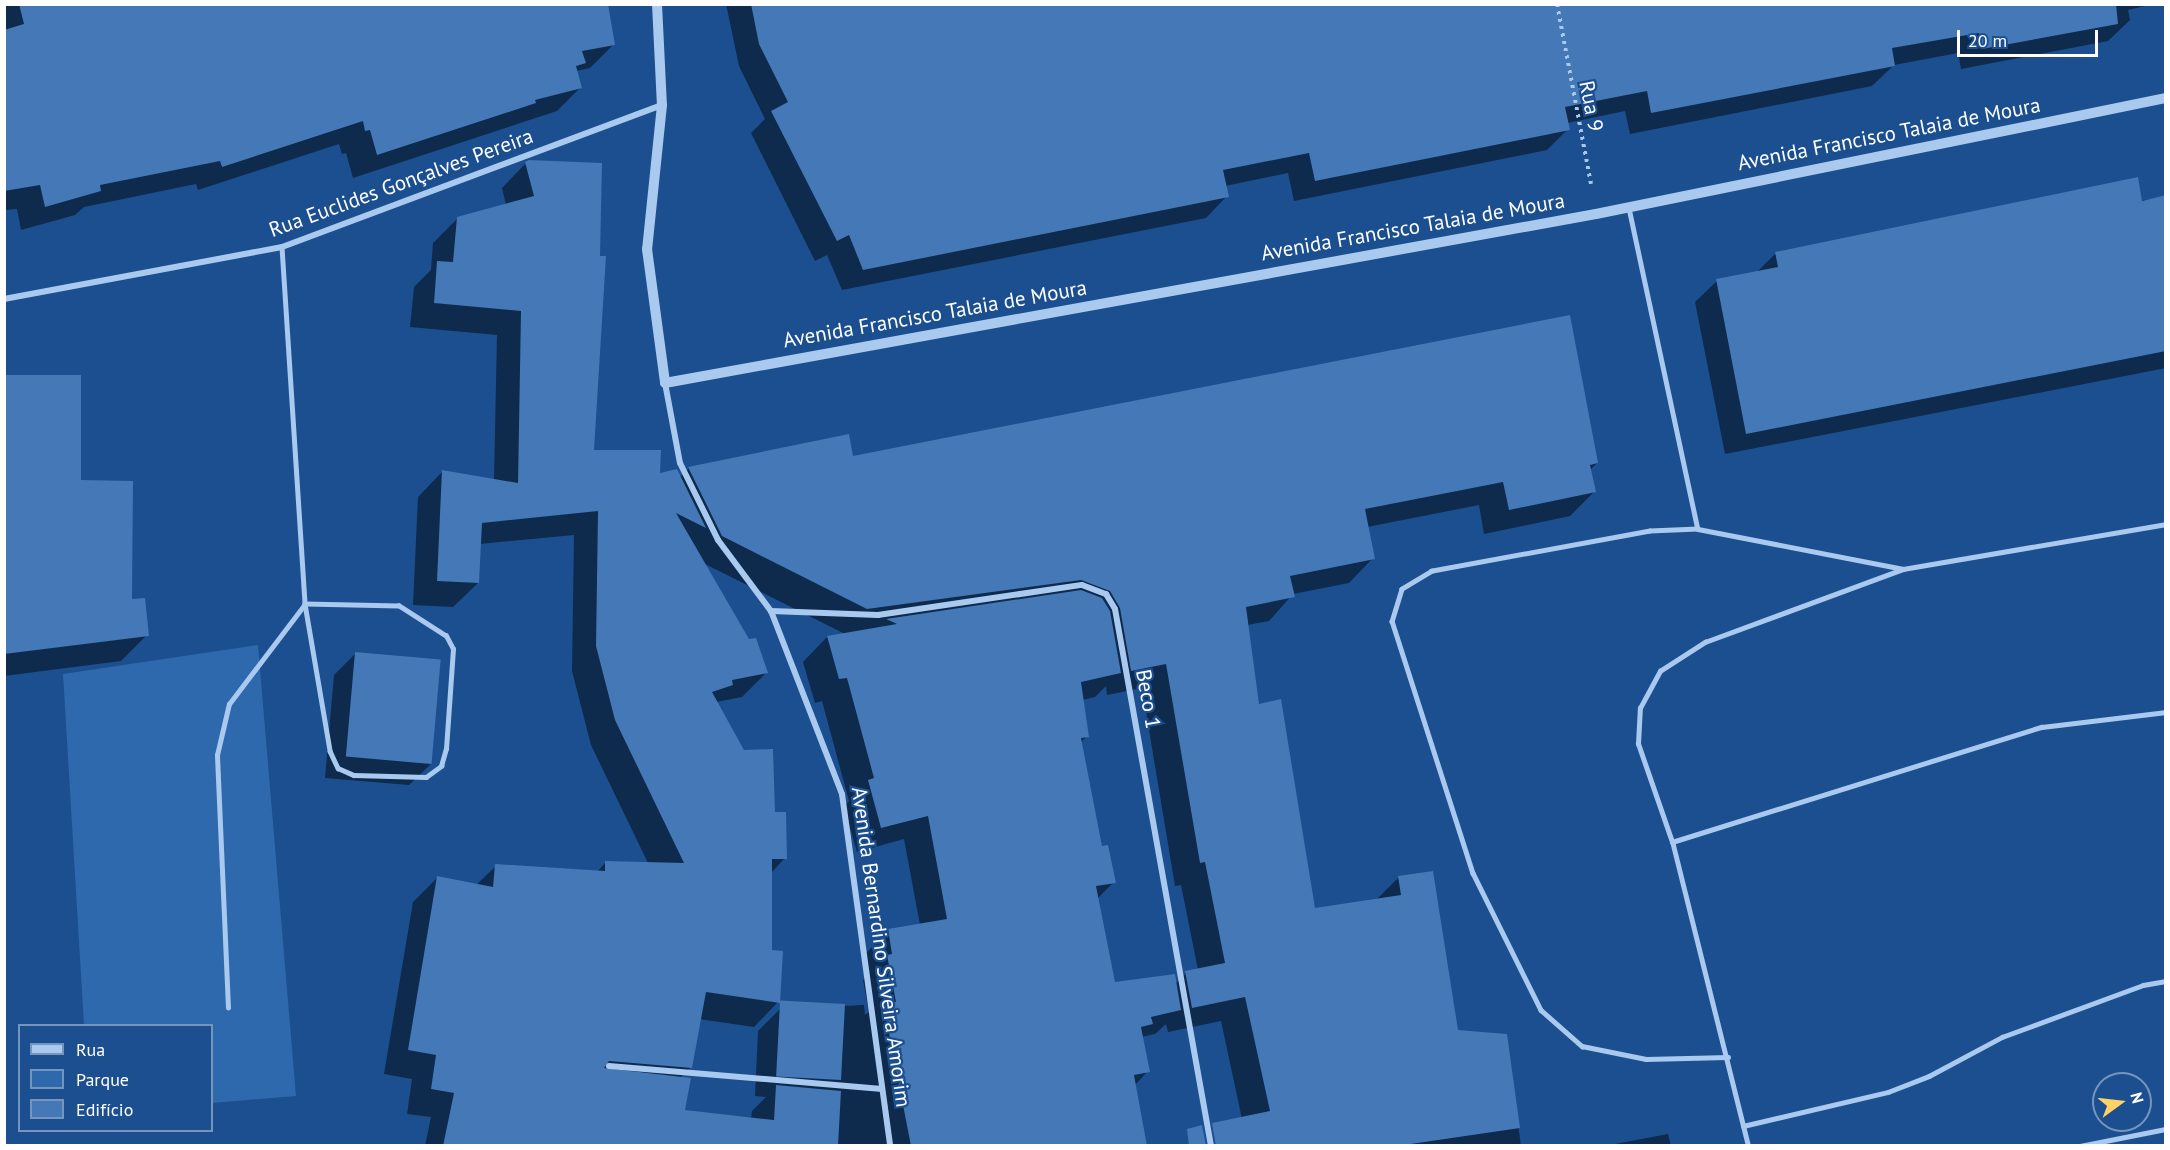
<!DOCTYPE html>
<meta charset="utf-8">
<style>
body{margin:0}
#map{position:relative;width:2170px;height:1150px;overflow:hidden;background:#1b4f8f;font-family:"PT Sans",sans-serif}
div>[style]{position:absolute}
.green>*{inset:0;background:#2e69ad}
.shadow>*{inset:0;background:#0007}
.building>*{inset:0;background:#4478b7;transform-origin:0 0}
.path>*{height:4px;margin-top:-2px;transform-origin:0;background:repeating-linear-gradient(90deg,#a9c9ee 0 3px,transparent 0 7.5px)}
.service>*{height:4.5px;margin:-2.25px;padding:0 2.25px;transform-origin:2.25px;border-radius:2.25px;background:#a9c9ee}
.minor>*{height:6px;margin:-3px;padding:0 3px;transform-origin:3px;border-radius:3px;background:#a9c9ee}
.tertiary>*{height:10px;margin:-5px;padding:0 5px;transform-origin:5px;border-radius:5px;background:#a9c9ee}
span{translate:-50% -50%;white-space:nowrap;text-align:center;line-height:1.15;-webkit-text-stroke:4.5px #1b4f8f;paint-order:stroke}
.street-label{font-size:21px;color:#fff}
.frame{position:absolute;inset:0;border:6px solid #fff;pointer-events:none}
.legend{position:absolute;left:18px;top:1024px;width:195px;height:108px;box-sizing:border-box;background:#1b4f8f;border:2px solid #7695bc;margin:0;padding:8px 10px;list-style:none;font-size:18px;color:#fff}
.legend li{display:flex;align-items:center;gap:12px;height:30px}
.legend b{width:30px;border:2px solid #7695bc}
.north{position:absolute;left:2092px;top:1072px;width:60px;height:60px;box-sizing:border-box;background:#1b4f8f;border:2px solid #7695bc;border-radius:50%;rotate:75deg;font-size:16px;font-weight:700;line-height:24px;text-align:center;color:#fff}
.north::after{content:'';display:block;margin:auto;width:21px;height:27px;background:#ffd166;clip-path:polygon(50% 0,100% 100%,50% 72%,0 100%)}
.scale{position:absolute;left:1957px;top:30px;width:141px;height:27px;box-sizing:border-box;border:3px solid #fff;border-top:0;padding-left:8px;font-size:18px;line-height:21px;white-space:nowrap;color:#fff;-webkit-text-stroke:4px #1b4f8f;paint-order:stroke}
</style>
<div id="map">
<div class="green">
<div style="clip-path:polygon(258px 645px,296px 1096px,212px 1103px,212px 1026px,84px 1025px,63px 674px)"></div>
</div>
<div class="shadow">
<div style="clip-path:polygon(4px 4px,607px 4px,614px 44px,590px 68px,576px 71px,581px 87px,557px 111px,353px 178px,346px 153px,342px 154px,339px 144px,198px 190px,196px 184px,84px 207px,75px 215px,21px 230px,17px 209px,4px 210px)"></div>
<div style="clip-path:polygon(726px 4px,2153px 4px,2128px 10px,2130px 20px,2108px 41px,1961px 69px,1958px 53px,1894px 65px,1872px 86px,1630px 134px,1625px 111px,1567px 123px,1568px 129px,1547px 150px,1294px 201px,1288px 173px,1225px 186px,1227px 196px,1206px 218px,842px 290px,827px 255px,815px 261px,751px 133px,765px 119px,739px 66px)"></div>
<div style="clip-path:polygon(evenodd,526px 163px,600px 165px,592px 451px,659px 475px,680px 477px,689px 468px,847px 435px,852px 458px,1597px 463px,1590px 470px,1594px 492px,1570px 516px,1484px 534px,1479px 505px,1367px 527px,1373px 558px,1349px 583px,1293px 594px,1269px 621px,1247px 625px,1257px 705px,1314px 910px,1375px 901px,1398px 878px,1457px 1031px,1506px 1035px,1521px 1146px,1218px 1146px,1242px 1119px,1221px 1021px,1168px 1032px,1166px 1024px,1155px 1034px,1141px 1037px,1148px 1071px,1135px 1085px,1146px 1146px,425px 1146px,431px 1117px,407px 1114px,412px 1079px,384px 1074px,413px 902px,437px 878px,476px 885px,496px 866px,597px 872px,606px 862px,648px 863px,591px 745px,572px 671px,574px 535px,479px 544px,478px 583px,453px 607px,413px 605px,418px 497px,442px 472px,494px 480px,497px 335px,410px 327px,414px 287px,431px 270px,433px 243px,458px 218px,506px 205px,502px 188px,526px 163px,703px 563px,845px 634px,827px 637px,803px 662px,815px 703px,822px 701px,849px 801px,844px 806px,857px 852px,904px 839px,920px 925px,889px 930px,864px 955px,868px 976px,863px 980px,869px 1012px,865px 1015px,864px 1005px,780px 1009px,758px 1031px,755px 1096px,766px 1097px,752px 1111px,751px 1119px,683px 1111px,680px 1078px,691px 1067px,699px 1019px,754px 1027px,778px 1002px,771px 951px,771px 873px,785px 858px,774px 813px,716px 702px,742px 697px,766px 673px,703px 563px,526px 163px,1106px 686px,1107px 695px,1142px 688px,1175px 886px,1181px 885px,1198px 970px,1186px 973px,1175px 984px,1114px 983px,1097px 899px,1114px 882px,1100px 848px,1080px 743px,1087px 736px,1082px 700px,1095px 697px,1106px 686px)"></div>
<div style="clip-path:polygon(2166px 197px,2166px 368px,1725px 454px,1695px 302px,1717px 281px,1756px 273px,1776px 253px)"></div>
<div style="clip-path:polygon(4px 377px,79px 482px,147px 635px,121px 661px,4px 676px)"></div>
<div style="clip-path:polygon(356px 653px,431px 764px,409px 785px,325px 778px,334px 675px)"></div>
<div style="clip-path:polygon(1668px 1134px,1671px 1146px,1613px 1146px,1615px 1144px)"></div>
</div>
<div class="building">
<div style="clip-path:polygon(19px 4px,608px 4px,615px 45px,582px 51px,586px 63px,576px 66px,582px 88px,535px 100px,536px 103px,377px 155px,370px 130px,365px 131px,363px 121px,222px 167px,220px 161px,100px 185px,101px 191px,45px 207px,40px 185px,4px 191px,4px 30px,24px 24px)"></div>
<div style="clip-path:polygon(751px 4px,2116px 4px,2118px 24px,1982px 49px,1979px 33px,1892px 48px,1895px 66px,1651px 113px,1647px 91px,1565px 107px,1570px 130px,1315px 181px,1309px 153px,1223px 170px,1229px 197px,863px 270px,849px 235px,837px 241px,771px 111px,788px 102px,759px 44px)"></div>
<div style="clip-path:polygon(529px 160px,602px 163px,600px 256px,606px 256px,594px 450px,661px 450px,660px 473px,677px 469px,706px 528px,676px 513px,749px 639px,756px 638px,768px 673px,732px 680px,733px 685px,712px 692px,744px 750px,773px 749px,775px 812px,786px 812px,787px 859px,772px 859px,772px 950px,783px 951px,780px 1003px,706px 992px,692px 1068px,609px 1061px,604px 1068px,691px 1078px,685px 1110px,774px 1120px,776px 1085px,841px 1091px,838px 1146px,443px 1146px,454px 1093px,431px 1089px,436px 1055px,408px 1050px,437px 876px,493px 887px,495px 864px,605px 871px,605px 861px,684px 863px,615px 720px,596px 646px,598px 511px,482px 523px,479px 583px,437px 581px,442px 470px,518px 483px,521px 311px,434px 303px,437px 261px,453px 262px,457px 217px,534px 196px,525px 162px)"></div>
<div style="clip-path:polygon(2138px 177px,2142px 201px,2166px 195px,2166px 351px,1746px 434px,1716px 279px,1778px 267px,1775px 252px)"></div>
<div style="clip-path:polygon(1570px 315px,1598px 463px,1590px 465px,1596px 492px,1509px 510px,1503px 482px,1365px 509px,1375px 559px,1290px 576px,1295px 597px,1246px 607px,1259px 704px,1281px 699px,1315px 908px,1401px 895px,1398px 876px,1433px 871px,1458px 1030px,1507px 1034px,1520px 1128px,1397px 1146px,1216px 1146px,1212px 1123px,1270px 1111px,1245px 997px,1192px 1008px,1185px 971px,1225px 963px,1205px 862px,1200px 863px,1166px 664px,1131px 671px,1120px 608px,1110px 591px,1081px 580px,867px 609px,722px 536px,688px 467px,849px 434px,853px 456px)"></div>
<div style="clip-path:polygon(4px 375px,81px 375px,81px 480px,133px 481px,132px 599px,145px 598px,149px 636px,4px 654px)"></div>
<div style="clip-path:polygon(1081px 590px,1102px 598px,1110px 611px,1121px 673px,1081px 682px,1089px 737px,1081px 738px,1102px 846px,1108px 845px,1116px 883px,1096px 886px,1115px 982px,1175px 974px,1181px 1010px,1151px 1017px,1153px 1024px,1141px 1027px,1150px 1072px,1134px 1075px,1147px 1146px,911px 1146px,883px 1002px,896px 1002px,887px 955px,892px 954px,888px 929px,947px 919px,928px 816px,881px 828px,868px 780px,874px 778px,847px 678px,839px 679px,827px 636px,897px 624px,886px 619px)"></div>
<div style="left:355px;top:652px;width:86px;height:105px;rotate:5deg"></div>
<div style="left:845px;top:1004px;width:76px;height:65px;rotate:93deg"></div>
<div style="clip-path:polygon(1202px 1125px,1206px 1146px,1189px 1146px,1187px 1129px)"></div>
</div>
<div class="path">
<div style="left:1557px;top:4px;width:183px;rotate:79.3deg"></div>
</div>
<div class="service">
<div style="left:1629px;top:208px;width:328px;rotate:77.9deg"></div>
<div style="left:1698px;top:529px;width:48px;rotate:177.6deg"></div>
<div style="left:1650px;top:531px;width:222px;rotate:169.6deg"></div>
<div style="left:1432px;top:571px;width:35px;rotate:149deg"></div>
<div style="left:1402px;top:589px;width:34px;rotate:107deg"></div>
<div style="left:1392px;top:621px;width:265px;rotate:72.2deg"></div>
<div style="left:1473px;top:873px;width:153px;rotate:63.6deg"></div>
<div style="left:1541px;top:1010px;width:55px;rotate:41.3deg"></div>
<div style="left:1582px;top:1046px;width:65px;rotate:11.5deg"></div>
<div style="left:1646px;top:1059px;width:82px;rotate:-1.4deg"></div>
<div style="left:282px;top:247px;width:358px;rotate:86.3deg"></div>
<div style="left:305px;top:604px;width:149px;rotate:80.3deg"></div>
<div style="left:330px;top:751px;width:19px;rotate:65deg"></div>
<div style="left:338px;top:768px;width:17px;rotate:24deg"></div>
<div style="left:354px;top:775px;width:72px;rotate:1.6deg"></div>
<div style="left:426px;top:777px;width:19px;rotate:-36deg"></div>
<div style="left:441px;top:766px;width:18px;rotate:-74deg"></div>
<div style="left:446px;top:749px;width:100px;rotate:-86deg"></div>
<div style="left:453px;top:649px;width:15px;rotate:-118deg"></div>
<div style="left:446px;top:636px;width:56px;rotate:-147.4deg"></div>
<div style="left:399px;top:606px;width:94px;rotate:-178.8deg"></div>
<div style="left:1698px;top:529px;width:209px;rotate:11deg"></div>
<div style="left:1903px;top:569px;width:267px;rotate:-9.7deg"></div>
<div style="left:1672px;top:842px;width:387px;rotate:-17.3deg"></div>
<div style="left:2042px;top:727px;width:125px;rotate:-6.9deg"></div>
<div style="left:228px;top:1008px;width:253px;rotate:-92.5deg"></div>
<div style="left:217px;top:755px;width:52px;rotate:-76.8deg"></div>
<div style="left:229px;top:704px;width:126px;rotate:-52.8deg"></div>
<div style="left:1743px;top:1126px;width:149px;rotate:-13.2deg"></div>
<div style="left:1888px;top:1092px;width:44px;rotate:-21.3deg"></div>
<div style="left:1929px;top:1076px;width:83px;rotate:-28.1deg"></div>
<div style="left:2002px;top:1037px;width:150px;rotate:-20.2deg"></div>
<div style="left:2143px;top:985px;width:23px;rotate:-10deg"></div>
<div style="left:1748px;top:1146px;width:313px;rotate:-104deg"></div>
<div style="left:1672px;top:842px;width:104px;rotate:-109.1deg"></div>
<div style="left:1638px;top:744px;width:36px;rotate:-87deg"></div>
<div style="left:1640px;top:708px;width:42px;rotate:-61.6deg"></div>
<div style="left:1660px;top:671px;width:54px;rotate:-32.8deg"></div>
<div style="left:1705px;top:642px;width:211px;rotate:-20.2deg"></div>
<div style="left:2080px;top:1146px;width:88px;rotate:-11.2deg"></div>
</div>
<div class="minor">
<div style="left:4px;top:299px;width:283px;rotate:-10.6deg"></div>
<div style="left:282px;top:247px;width:406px;rotate:-20.5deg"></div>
<div style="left:665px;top:383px;width:81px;rotate:79.4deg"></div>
<div style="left:680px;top:463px;width:86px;rotate:63.7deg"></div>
<div style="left:718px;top:540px;width:89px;rotate:53.3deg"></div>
<div style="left:771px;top:611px;width:196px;rotate:68.8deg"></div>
<div style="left:842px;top:794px;width:355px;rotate:82.2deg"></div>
<div style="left:771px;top:611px;width:107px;rotate:2.1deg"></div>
<div style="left:878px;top:615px;width:206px;rotate:-8.4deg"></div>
<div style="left:1082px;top:585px;width:26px;rotate:21deg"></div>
<div style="left:1106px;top:594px;width:17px;rotate:59deg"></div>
<div style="left:1115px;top:609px;width:546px;rotate:79.86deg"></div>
<div style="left:609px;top:1066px;width:274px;rotate:4.8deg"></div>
</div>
<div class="tertiary">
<div style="left:657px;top:4px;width:101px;rotate:87.2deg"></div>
<div style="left:662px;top:105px;width:145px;rotate:95.9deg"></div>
<div style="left:647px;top:249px;width:135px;rotate:82.3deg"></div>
<div style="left:665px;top:383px;width:946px;rotate:-10.29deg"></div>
<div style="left:1596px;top:214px;width:582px;rotate:-11.5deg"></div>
</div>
<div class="street-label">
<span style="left:1591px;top:106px;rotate:79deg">Rua 9</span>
<span style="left:1889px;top:134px;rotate:-11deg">Avenida Francisco Talaia de Moura</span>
<span style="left:401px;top:183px;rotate:-20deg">Rua Euclides Gonçalves Pereira</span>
<span style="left:1413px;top:227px;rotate:-10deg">Avenida Francisco Talaia de Moura</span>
<span style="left:935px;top:314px;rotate:-10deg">Avenida Francisco Talaia de Moura</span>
<span style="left:1148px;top:699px;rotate:80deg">Beco 1</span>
<span style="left:881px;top:947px;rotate:82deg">Avenida Bernardino Silveira Amorim</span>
</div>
<div class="frame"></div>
<ul class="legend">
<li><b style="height:8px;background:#a9c9ee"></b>Rua</li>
<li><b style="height:16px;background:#2e69ad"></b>Parque</li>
<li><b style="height:16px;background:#4478b7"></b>Edifício</li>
</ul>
<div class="north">N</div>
<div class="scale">20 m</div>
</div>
